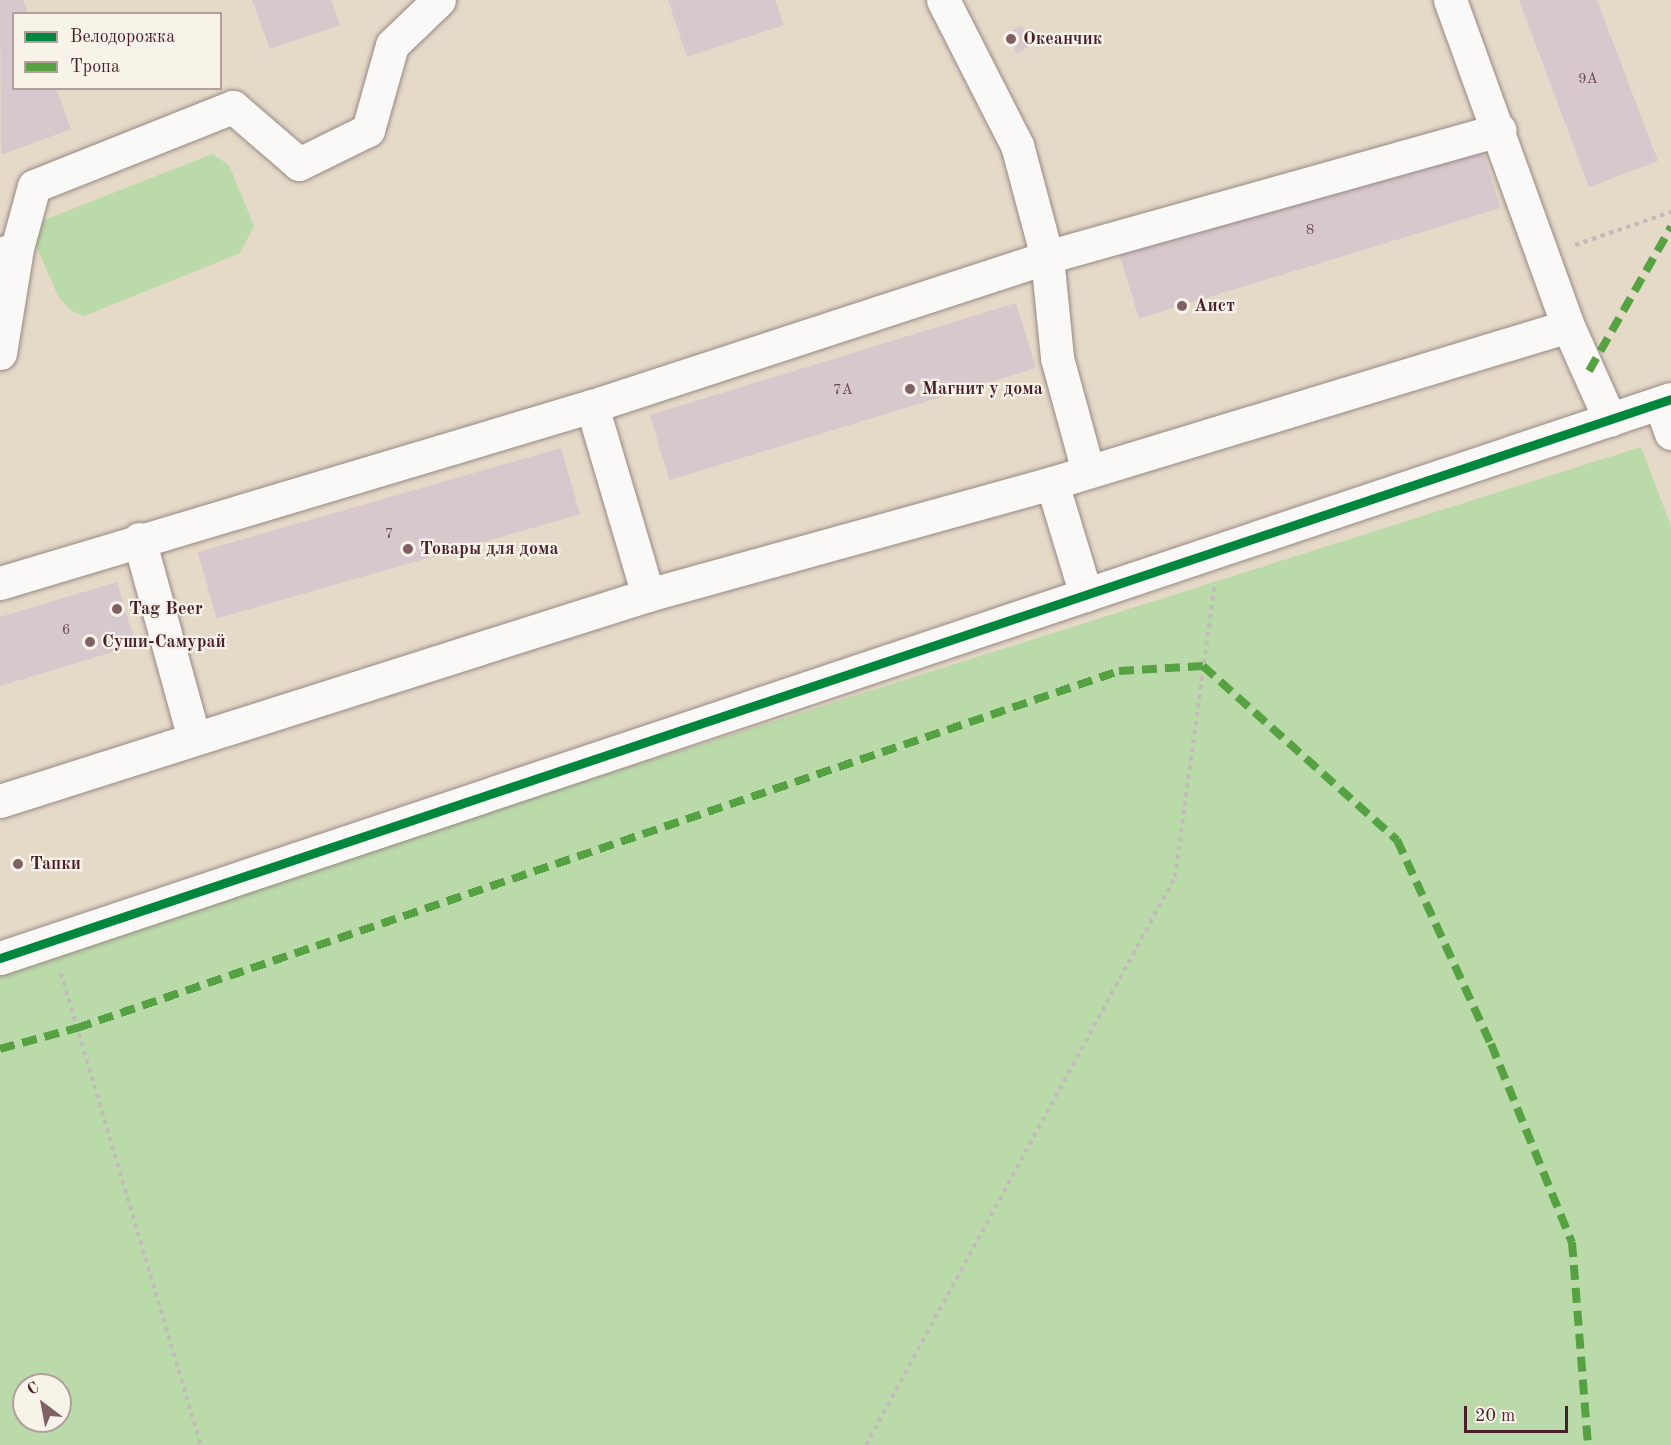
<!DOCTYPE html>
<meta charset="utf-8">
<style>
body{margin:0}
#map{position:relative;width:1671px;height:1445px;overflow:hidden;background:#e5d9c8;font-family:"Old Standard TT",serif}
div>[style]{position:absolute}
.green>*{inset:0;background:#bbdaaa}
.building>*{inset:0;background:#d7c8ce;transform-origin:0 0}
.path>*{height:4px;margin-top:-2px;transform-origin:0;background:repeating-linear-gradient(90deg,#c2bbba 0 4.5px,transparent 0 9px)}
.roads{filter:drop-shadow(0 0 2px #968983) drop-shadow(0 0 2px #968983)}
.minor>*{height:33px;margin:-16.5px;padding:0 16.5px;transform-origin:16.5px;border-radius:16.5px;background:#fbf9f7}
.quiet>*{height:8px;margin-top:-4px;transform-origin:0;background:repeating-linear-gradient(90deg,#56a243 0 15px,transparent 0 23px)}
.cycleway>*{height:9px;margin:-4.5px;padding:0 4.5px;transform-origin:4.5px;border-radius:4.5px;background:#00873e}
.dots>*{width:16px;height:16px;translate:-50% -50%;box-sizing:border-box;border:3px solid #f7f3e8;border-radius:50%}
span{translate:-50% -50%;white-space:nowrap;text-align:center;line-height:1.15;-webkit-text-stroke:4.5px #f7f3e8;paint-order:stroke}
.number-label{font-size:15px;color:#6d4954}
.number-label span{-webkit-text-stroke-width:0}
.poi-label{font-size:18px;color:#4a1f2b;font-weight:700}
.left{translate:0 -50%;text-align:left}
.legend{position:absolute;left:12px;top:12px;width:210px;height:78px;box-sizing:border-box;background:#f7f3e8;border:2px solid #b29e9c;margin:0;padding:8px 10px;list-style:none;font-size:18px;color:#4a1f2b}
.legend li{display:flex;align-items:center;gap:12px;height:30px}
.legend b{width:30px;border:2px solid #b29e9c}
.north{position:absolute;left:12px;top:1373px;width:60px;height:60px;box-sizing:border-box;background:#f7f3e8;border:2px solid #b29e9c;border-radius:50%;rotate:328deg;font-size:16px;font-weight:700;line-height:24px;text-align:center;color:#4a1f2b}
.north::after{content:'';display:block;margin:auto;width:21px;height:27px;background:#806062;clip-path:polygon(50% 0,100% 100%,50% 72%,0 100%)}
.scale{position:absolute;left:1464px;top:1406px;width:104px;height:27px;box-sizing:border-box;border:3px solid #4a1f2b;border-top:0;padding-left:8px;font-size:18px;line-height:21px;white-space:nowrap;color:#4a1f2b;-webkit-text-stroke:4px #f7f3e8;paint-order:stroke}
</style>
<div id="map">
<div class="green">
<div style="clip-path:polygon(212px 154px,229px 165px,254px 226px,240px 253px,84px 316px,70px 310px,58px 296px,35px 243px,42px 221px)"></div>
<div style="clip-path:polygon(evenodd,1641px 447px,1671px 526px,1671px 1445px,0 1445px,0 966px,1641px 447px,24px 1385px,60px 1385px,60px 1421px,24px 1421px,24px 1385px)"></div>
</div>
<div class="building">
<div style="clip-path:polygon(0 0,23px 0,28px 14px,14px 14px,14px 88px,56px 88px,71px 129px,1px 155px)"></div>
<div style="clip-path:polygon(252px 0,331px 0,340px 25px,270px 49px)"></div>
<div style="clip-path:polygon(668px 0,775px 0,784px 25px,687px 57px)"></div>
<div style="clip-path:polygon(1519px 0,1597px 0,1658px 161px,1589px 187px)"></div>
<div style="clip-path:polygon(1022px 26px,1033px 44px,1017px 54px,1007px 32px)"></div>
<div style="left:1480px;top:141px;width:70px;height:378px;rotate:73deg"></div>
<div style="left:1016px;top:303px;width:68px;height:383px;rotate:73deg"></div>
<div style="left:561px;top:448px;width:69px;height:378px;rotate:74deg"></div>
<div style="clip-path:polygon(117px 582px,136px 645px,0 686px,0 617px)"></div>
</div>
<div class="path">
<div style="left:1575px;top:245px;width:102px;rotate:-19deg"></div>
<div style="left:61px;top:973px;width:492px;rotate:73.5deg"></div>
<div style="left:866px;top:1445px;width:647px;rotate:-61.45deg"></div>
<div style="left:1175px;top:877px;width:293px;rotate:-82.3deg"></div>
</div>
<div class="roads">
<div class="minor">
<div style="left:943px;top:0;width:163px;rotate:63deg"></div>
<div style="left:1017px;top:145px;width:116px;rotate:75deg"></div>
<div style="left:1047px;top:257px;width:101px;rotate:84.3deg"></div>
<div style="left:1057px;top:358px;width:117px;rotate:74.7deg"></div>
<div style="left:1450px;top:0;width:347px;rotate:70.1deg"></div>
<div style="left:0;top:254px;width:18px;rotate:-19deg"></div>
<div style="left:17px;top:248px;width:64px;rotate:-74.7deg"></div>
<div style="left:34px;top:186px;width:214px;rotate:-21.7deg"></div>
<div style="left:233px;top:107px;width:87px;rotate:40.8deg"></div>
<div style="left:299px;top:164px;width:77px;rotate:-26.2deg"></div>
<div style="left:368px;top:130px;width:88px;rotate:-74.2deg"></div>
<div style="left:392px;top:45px;width:65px;rotate:-43.8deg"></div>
<div style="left:0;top:353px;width:106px;rotate:-80.8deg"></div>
<div style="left:1660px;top:403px;width:32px;rotate:70deg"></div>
<div style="left:592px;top:406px;width:197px;rotate:73.5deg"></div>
<div style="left:1052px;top:483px;width:117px;rotate:73.1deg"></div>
<div style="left:139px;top:539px;width:207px;rotate:74.6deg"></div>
<div style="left:0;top:583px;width:618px;rotate:-16.65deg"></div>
<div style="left:592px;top:406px;width:479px;rotate:-18.1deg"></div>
<div style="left:1047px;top:257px;width:470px;rotate:-15.7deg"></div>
<div style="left:0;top:801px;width:680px;rotate:-17.64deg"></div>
<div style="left:648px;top:595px;width:419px;rotate:-15.5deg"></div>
<div style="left:1052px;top:483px;width:539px;rotate:-16.92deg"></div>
<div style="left:1568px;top:326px;width:103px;rotate:65.9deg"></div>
<div style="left:0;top:958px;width:1762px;rotate:-18.5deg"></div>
</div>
</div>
<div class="quiet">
<div style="left:1589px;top:371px;width:166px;rotate:-60.3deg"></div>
<div style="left:0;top:1049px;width:80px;rotate:-15.3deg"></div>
<div style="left:77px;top:1028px;width:1101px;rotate:-18.91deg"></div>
<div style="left:1119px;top:671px;width:84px;rotate:-3.4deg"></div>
<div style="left:1203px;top:666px;width:261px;rotate:41.9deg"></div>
<div style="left:1397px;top:840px;width:225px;rotate:65.3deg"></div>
<div style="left:1491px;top:1044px;width:214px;rotate:67.8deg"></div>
<div style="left:1572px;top:1242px;width:204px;rotate:85.5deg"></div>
</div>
<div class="cycleway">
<div style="left:0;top:958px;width:1762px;rotate:-18.5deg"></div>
</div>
<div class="dots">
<div style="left:1011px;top:39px;background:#806062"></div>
<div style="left:1182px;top:306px;background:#806062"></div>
<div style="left:910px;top:389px;background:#806062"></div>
<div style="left:408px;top:549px;background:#806062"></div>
<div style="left:117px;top:609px;background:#806062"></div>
<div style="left:90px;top:642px;background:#806062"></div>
<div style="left:18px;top:864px;background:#806062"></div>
</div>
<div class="number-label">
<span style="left:1588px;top:80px">9А</span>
<span style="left:1310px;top:231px">8</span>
<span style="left:843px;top:391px">7А</span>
<span style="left:389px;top:535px">7</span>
<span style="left:66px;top:631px">6</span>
</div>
<div class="poi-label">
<span class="left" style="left:1023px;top:39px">Океанчик</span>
<span class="left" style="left:1194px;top:306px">Аист</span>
<span class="left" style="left:922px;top:389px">Магнит у дома</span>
<span class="left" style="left:420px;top:549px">Товары для дома</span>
<span class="left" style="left:129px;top:609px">Tag Beer</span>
<span class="left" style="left:102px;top:642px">Суши-Самурай</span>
<span class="left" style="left:30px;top:864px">Тапки</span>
</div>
<ul class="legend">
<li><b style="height:8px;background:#00873e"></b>Велодорожка</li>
<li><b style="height:8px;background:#56a243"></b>Тропа</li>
</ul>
<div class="north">С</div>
<div class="scale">20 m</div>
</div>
